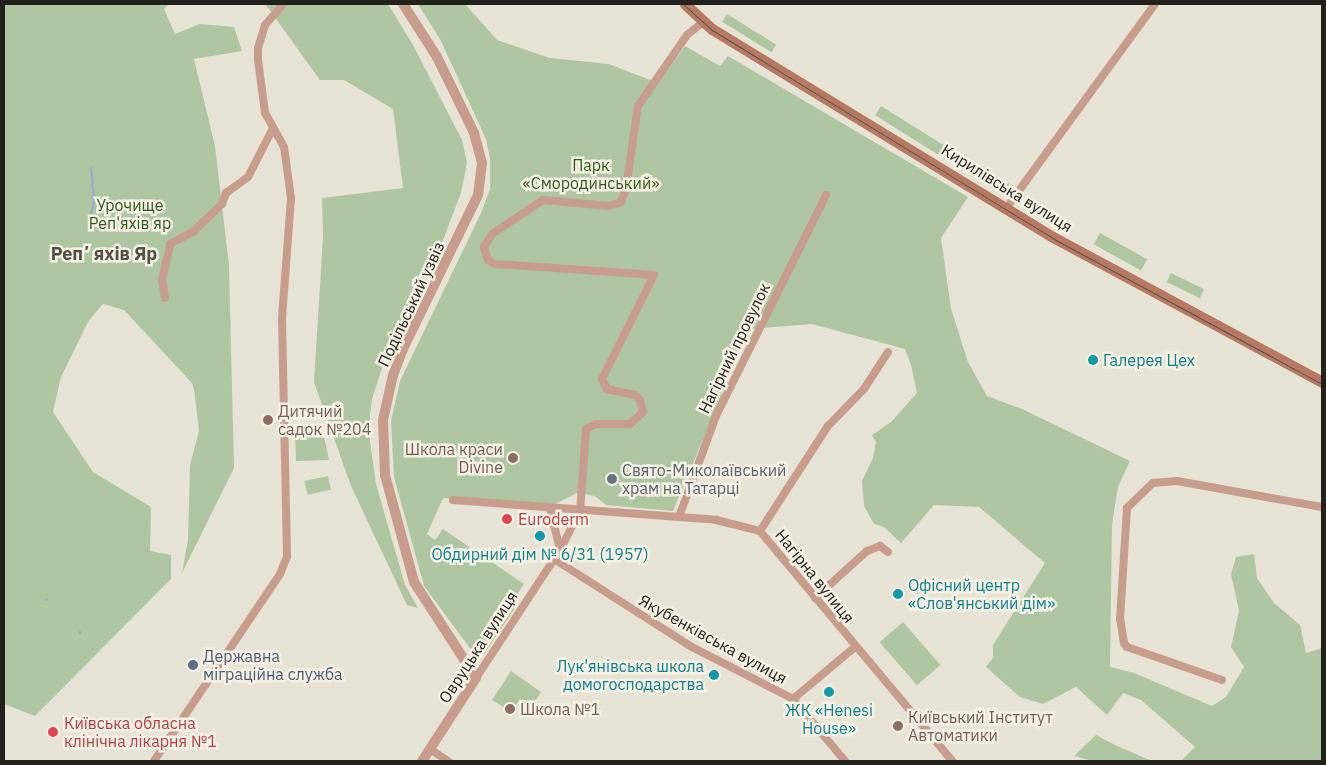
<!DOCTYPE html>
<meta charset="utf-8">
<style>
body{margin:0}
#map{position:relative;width:1326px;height:765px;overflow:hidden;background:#e7e4d6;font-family:"IBM Plex Sans",sans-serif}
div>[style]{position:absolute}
.green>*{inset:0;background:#aec7a2;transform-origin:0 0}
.stream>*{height:2px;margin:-1px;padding:0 1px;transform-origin:1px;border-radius:1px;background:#8fadd5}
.minor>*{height:8px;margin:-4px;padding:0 4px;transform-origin:4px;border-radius:4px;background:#c89d8d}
.tertiary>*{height:10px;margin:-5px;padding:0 5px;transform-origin:5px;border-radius:5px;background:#c89d8d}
.secondary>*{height:11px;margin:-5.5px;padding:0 5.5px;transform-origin:5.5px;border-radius:5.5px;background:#b87962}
.tram>*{height:1px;margin:-0.5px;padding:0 0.5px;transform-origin:0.5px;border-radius:0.5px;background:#54534c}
.dots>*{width:14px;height:14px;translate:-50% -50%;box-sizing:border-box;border:2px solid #f5f1e4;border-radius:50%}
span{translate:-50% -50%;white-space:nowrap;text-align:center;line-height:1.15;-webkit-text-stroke:5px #f5f1e4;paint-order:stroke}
.park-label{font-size:16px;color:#33591e}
.street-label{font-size:16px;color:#22211c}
.culture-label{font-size:16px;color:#0d838f}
.left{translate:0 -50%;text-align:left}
.right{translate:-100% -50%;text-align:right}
.education-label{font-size:16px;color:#785e54}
.worship-label{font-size:16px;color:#5b616d}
.health-label{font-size:16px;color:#be3a42}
.service-label{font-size:16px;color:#4e5e75}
.neighbourhood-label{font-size:18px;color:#535045;font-weight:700}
.frame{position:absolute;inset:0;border:5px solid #22211c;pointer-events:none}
</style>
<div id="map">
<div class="green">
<div style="clip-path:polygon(4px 4px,169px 4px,164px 9px,175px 34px,200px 24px,234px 27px,242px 51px,194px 59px,215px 146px,229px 265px,234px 468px,182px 573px,188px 540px,190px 465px,199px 431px,194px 389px,192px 383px,124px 310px,103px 304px,89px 320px,61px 377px,53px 412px,93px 472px,151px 507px,150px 551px,171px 555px,171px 579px,35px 716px,4px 704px)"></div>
<div style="clip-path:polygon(255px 4px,388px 4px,413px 45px,462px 140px,467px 163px,461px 193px,443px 240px,390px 343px,372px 399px,370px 415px,370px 441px,376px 484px,405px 585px,418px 608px,407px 605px,351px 486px,314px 382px,323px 237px,322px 198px,403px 188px,393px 109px,344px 80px,320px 80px,266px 5px)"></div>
<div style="clip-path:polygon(418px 4px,465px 4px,497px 40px,550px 58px,609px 64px,658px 83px,685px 46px,720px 66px,728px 56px,968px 197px,941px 238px,951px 309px,968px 362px,987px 396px,1022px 409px,1130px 461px,1118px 487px,1112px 524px,1110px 667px,1134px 673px,1212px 706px,1226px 697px,1244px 667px,1231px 647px,1239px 611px,1231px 574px,1236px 557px,1254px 554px,1257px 578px,1274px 603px,1300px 625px,1306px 653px,1322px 648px,1322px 761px,1181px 761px,1195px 747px,1141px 700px,1123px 693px,1107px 715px,1076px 687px,1043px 704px,1020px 697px,986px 667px,993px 658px,993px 645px,1045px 563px,979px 507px,934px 505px,901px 543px,884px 527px,874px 524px,864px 506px,862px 481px,873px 458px,876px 442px,872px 435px,891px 422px,917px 393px,911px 365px,905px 349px,812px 324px,748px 329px,729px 366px,721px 397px,673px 511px,606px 505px,595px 496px,577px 493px,553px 505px,443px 498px,427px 534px,435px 540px,443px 529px,524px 584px,510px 605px,515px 608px,484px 654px,475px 655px,424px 586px,394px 477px,391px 421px,400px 381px,481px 213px,490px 189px,490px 159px,486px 139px,441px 41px)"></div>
<div style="left:727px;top:14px;width:58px;height:9px;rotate:32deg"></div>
<div style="left:881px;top:106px;width:114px;height:11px;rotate:32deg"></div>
<div style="clip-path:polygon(992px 174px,1013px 186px,1008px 193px,1003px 194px,989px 185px)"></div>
<div style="left:1100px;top:233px;width:54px;height:13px;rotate:29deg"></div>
<div style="left:1171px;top:273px;width:37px;height:10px;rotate:26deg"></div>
<div style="clip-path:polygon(323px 432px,329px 460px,296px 461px,295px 433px)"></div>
<div style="left:328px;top:476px;width:14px;height:24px;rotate:78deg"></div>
<div style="left:903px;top:622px;width:57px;height:31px;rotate:49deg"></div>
<div style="clip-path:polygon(511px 671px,541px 692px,532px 706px,520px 699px,511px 712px,492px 700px)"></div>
<div style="clip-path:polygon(1096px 735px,1117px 746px,1152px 761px,1092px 761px,1074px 756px)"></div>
</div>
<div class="stream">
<div style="left:88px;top:229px;width:29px;rotate:-78deg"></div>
<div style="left:94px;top:201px;width:33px;rotate:-95deg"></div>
<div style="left:46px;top:600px;width:1px;rotate:-45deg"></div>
<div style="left:80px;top:633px;width:1px;rotate:-90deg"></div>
</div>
<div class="minor">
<div style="left:1007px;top:207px;width:251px;rotate:-53.9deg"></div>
<div style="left:165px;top:298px;width:18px;rotate:-99deg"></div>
<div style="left:162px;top:280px;width:37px;rotate:-77deg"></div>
<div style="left:170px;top:244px;width:27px;rotate:-28deg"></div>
<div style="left:194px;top:231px;width:39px;rotate:-44deg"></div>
<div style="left:222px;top:204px;width:12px;rotate:-70deg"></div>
<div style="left:226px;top:193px;width:27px;rotate:-36deg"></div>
<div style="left:248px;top:177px;width:53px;rotate:-62.9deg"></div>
<div style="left:453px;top:500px;width:264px;rotate:4.3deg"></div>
<div style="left:716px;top:520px;width:45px;rotate:14deg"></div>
<div style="left:760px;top:531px;width:300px;rotate:50.1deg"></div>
<div style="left:550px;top:508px;width:43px;rotate:76.6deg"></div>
<div style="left:679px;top:517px;width:108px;rotate:-69.9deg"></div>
<div style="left:716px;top:416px;width:247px;rotate:-63.5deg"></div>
<div style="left:760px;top:531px;width:125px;rotate:-57.1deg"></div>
<div style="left:828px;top:426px;width:52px;rotate:-45.8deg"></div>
<div style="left:864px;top:389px;width:44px;rotate:-57deg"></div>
<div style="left:554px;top:559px;width:161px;rotate:32.6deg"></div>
<div style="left:690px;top:646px;width:116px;rotate:27.2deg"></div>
<div style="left:793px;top:699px;width:81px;rotate:50deg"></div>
<div style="left:815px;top:598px;width:70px;rotate:-42.1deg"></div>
<div style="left:867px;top:551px;width:14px;rotate:-21deg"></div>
<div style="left:880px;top:546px;width:10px;rotate:37deg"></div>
<div style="left:476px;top:678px;width:153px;rotate:-56.7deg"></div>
<div style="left:560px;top:550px;width:44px;rotate:-62.9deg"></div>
<div style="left:580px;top:511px;width:82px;rotate:-85.8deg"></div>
<div style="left:586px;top:429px;width:11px;rotate:-27deg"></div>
<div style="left:596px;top:424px;width:34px"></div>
<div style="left:630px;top:424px;width:18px;rotate:-43deg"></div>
<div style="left:643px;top:412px;width:12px;rotate:-104deg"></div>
<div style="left:640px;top:400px;width:7px;rotate:-135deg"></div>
<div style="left:635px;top:395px;width:29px;rotate:-168deg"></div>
<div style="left:607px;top:389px;width:11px;rotate:-117deg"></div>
<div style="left:602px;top:379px;width:116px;rotate:-63.4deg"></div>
<div style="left:654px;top:275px;width:159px;rotate:-176deg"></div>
<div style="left:495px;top:264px;width:8px;rotate:-150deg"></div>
<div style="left:488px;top:260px;width:14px;rotate:-107deg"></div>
<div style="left:484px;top:247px;width:15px;rotate:-58deg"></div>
<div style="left:492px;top:234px;width:61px;rotate:-33.7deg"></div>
<div style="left:543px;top:200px;width:66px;rotate:5.2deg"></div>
<div style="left:609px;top:206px;width:13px;rotate:-18deg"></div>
<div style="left:621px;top:202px;width:14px;rotate:-69deg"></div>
<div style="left:626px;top:189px;width:84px;rotate:-81.8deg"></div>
<div style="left:638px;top:106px;width:86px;rotate:-55.4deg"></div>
<div style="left:687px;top:35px;width:21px;rotate:-39deg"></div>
<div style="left:1222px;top:680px;width:101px;rotate:-160.8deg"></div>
<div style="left:1127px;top:647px;width:5px;rotate:-127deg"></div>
<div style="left:1124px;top:643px;width:24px;rotate:-99deg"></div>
<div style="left:1120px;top:619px;width:111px;rotate:-86.4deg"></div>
<div style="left:1127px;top:508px;width:36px;rotate:-44deg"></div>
<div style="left:1153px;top:483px;width:24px;rotate:-5deg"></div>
<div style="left:1177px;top:481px;width:147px;rotate:10.2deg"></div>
<div style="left:793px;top:699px;width:81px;rotate:-40deg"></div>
<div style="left:430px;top:749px;width:22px;rotate:34deg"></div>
<div style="left:154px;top:761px;width:225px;rotate:-56deg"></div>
<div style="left:280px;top:574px;width:18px;rotate:-68deg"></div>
<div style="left:287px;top:557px;width:239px;rotate:-91.2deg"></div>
<div style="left:282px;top:318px;width:120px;rotate:-85.7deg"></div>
<div style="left:291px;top:198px;width:51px;rotate:-97.8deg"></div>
<div style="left:284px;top:147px;width:39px;rotate:-119deg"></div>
<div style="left:265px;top:113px;width:53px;rotate:-97.5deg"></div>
<div style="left:258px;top:60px;width:12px;rotate:-90deg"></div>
<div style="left:258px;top:48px;width:24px;rotate:-73deg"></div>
<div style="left:265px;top:25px;width:28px;rotate:-49deg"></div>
</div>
<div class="tertiary">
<div style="left:403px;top:4px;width:63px;rotate:57.3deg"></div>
<div style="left:437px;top:57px;width:85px;rotate:64deg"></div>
<div style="left:474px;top:133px;width:31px;rotate:75deg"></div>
<div style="left:482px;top:163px;width:32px;rotate:97deg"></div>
<div style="left:478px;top:195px;width:171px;rotate:116deg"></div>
<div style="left:403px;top:349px;width:28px;rotate:111deg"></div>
<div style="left:393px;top:375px;width:46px;rotate:102.5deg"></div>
<div style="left:383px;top:420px;width:55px;rotate:87.9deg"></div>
<div style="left:385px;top:475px;width:111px;rotate:74.8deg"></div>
<div style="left:414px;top:582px;width:114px;rotate:57.1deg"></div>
<div style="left:476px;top:678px;width:99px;rotate:123deg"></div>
</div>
<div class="secondary">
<div style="left:685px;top:4px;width:37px;rotate:43deg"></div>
<div style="left:712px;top:29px;width:399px;rotate:31.4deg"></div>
<div style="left:1053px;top:237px;width:306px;rotate:28.3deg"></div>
</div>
<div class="tram">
<div style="left:683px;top:4px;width:39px;rotate:42deg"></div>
<div style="left:712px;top:30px;width:401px;rotate:31.4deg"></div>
<div style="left:1054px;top:239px;width:305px;rotate:28.4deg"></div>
</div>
<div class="dots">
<div style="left:1093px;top:360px;background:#0f9aa8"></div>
<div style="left:268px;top:420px;background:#8d6e63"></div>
<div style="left:513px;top:458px;background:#8d6e63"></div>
<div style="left:612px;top:479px;background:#6b7280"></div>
<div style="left:507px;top:519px;background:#e0444e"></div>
<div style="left:540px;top:536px;background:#0f9aa8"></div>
<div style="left:898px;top:594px;background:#0f9aa8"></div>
<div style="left:193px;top:665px;background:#5c6f8a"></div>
<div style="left:714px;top:675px;background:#0f9aa8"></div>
<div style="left:829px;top:692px;background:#0f9aa8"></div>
<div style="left:510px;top:709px;background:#8d6e63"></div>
<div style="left:898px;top:726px;background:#8d6e63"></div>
<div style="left:53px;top:732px;background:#e0444e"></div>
</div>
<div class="park-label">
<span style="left:591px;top:174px">Парк<br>«Смородинський»</span>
<span style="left:130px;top:214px">Урочище<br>Реп'яхів яр</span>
</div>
<div class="street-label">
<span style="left:1007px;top:188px;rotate:32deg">Кирилівська вулиця</span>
<span style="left:411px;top:304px;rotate:-65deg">Подільський узвіз</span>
<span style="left:734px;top:348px;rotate:-64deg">Нагірний провулок</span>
<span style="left:815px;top:576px;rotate:51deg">Нагірна вулиця</span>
<span style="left:713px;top:639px;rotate:29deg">Якубенківська вулиця</span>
<span style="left:478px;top:647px;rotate:-57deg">Овруцька вулиця</span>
</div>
<div class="culture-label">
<span class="left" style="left:1103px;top:360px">Галерея Цех</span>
<span style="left:540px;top:554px">Обдирний дім № 6/31 (1957)</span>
<span class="left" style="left:908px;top:594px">Офісний центр<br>«Слов'янський дім»</span>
<span class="right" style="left:704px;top:675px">Лук'янівська школа<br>домогосподарства</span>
<span style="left:829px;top:719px">ЖК «Henesi<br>House»</span>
</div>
<div class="education-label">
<span class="left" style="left:278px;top:420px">Дитячий<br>садок №204</span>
<span class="right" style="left:503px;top:458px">Школа краси<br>Divine</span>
<span class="left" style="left:520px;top:709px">Школа №1</span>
<span class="left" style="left:908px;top:726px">Київський Інститут<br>Автоматики</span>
</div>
<div class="worship-label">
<span class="left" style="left:622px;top:479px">Свято-Миколаївський<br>храм на Татарці</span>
</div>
<div class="health-label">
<span class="left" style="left:518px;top:519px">Euroderm</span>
<span class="left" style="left:64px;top:732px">Київська обласна<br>клінічна лікарня №1</span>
</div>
<div class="service-label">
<span class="left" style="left:203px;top:665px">Державна<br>міграційна служба</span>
</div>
<div class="neighbourhood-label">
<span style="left:104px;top:254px">Репʼяхів Яр</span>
</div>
<div class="frame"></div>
</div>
